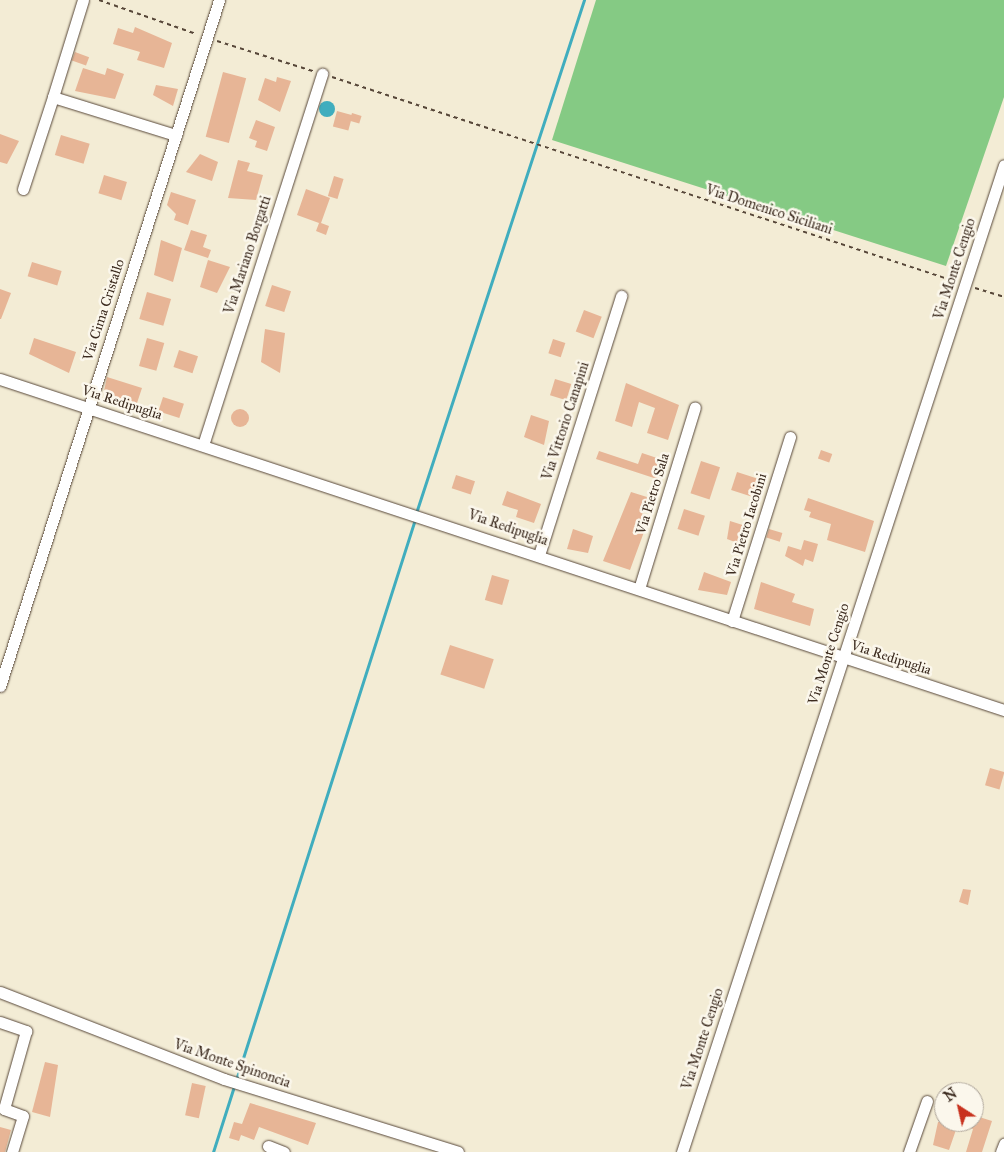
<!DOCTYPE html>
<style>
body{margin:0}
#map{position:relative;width:1004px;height:1152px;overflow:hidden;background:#f3ecd5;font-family:"IM FELL Great Primer",serif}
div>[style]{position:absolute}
.green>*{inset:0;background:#85ca84}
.water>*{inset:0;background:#40adbe}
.round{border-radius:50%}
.stream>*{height:3px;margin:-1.5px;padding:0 1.5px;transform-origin:1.5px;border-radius:1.5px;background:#40adbe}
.building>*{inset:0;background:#e7b596;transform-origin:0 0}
.path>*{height:2px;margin-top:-1px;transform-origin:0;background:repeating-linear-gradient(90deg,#574739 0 4px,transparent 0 8px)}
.roads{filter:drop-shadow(0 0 1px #574739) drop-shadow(0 0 1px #574739)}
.minor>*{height:11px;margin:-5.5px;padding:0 5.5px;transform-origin:5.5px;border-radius:5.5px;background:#fff}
span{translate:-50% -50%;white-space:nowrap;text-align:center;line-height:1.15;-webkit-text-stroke:5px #fbf7ec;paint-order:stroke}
.street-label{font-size:14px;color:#3b2a1e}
.north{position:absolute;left:934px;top:1082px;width:50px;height:50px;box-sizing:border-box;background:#fbf7ec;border:1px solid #aea59a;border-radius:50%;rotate:325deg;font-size:14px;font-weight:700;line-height:20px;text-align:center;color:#3b2a1e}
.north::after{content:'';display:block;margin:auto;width:18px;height:22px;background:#c8321e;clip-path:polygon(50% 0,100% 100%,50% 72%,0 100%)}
</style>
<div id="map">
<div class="green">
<div style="clip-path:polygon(596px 0,1004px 0,1004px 97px,946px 266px,552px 140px)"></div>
</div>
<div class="water">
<div class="round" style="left:319px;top:101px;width:16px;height:16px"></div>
</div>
<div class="stream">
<div style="left:416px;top:513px;width:540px;rotate:-71.87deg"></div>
<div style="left:236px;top:1080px;width:589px;rotate:-72.3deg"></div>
<div style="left:213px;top:1152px;width:69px;rotate:-72.3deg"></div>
</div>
<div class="building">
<div style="clip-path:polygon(135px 27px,172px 43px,164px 68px,137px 60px,140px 52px,113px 44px,118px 28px,133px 33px)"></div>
<div style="left:75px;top:52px;width:15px;height:9px;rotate:20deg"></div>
<div style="clip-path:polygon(83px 68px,105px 75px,107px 68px,124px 74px,115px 99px,75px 91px)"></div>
<div style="left:223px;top:72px;width:24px;height:67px;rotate:15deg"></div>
<div style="clip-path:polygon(277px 77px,291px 81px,280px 112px,258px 100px,265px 78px,276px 82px)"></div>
<div style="clip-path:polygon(156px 85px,178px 89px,173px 106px,153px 95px)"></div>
<div style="left:337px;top:111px;width:16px;height:16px;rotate:15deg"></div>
<div style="left:352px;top:113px;width:10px;height:8px;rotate:17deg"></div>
<div style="clip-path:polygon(256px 120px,275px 127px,267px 151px,255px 147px,257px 141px,249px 138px)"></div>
<div style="clip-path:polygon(0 134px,19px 141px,7px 164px,0 162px)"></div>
<div style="left:61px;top:135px;width:30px;height:21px;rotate:17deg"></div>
<div style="clip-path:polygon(200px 154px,218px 162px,212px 181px,186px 172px)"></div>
<div style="clip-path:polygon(238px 160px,250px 163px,247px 171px,263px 175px,256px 200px,228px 198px)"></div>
<div style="left:104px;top:175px;width:24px;height:19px;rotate:17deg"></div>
<div style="left:334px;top:176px;width:10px;height:21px;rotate:17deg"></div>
<div style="clip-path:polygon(306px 189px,330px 198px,321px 223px,329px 226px,326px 235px,316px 231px,319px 223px,297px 215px)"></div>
<div style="clip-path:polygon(171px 192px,196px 200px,188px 225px,174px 220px,176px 214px,167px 205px)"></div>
<div style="clip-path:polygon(191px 230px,207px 235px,203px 247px,211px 250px,208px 258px,184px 250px)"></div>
<div style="clip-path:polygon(161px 240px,182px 248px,173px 282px,154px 275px)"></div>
<div style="clip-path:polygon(208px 260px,230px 267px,217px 293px,200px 287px)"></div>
<div style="left:32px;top:262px;width:31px;height:15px;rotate:17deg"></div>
<div style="left:272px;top:285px;width:20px;height:22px;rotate:18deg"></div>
<div style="clip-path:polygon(0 289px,11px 293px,1px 319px,0 319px)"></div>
<div style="left:147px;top:292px;width:25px;height:28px;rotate:16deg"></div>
<div style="left:584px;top:310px;width:19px;height:23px;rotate:21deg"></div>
<div style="clip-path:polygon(265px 329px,285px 333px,280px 373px,261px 362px)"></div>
<div style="clip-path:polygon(34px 338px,76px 352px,69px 373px,29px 354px)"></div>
<div style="left:147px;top:338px;width:18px;height:29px;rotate:16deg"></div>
<div style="left:553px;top:339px;width:13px;height:15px;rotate:18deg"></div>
<div style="left:179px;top:350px;width:20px;height:18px;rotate:18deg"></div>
<div style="clip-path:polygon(107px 377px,142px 388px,136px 406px,104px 391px)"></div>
<div style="left:555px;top:379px;width:17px;height:17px;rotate:17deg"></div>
<div style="clip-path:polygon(626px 383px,679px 405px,668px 440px,647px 433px,655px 408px,639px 402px,632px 427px,615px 421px)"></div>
<div style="left:163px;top:397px;width:22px;height:15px;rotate:18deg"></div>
<div class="round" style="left:231px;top:409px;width:18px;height:18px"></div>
<div style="clip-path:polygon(531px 415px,549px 421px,544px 445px,524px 437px)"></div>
<div style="left:821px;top:450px;width:12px;height:9px;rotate:20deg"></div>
<div style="clip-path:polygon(599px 451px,638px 464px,642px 453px,663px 460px,660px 480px,596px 459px)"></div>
<div style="left:701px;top:461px;width:20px;height:34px;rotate:18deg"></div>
<div style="left:737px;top:472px;width:22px;height:19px;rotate:18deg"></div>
<div style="left:456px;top:475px;width:20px;height:14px;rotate:18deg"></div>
<div style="clip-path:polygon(507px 491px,541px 504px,534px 523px,516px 517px,518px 510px,502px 505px)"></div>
<div style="clip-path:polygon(631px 492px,647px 497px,641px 519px,648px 521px,630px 570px,603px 561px)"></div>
<div style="clip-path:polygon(808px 498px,874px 521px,865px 552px,827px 540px,831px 524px,809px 517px,811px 512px,804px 510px)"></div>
<div style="left:684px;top:509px;width:22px;height:21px;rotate:18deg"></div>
<div style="clip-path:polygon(730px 521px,749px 527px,743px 545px,727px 539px)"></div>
<div style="clip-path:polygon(573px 529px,593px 536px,588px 553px,567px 549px)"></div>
<div style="left:769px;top:529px;width:14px;height:9px;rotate:17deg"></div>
<div style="clip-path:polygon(804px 540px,818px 544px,813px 562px,805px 559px,803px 566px,785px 556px,788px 546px,801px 550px)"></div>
<div style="clip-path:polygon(704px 572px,731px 582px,727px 595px,698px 590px)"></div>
<div style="left:492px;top:575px;width:18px;height:26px;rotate:16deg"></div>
<div style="clip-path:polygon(761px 582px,795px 594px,792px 602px,814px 609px,810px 626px,754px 609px)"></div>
<div style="left:450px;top:645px;width:46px;height:31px;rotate:18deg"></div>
<div style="left:990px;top:768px;width:15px;height:18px;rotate:16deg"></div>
<div style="clip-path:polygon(963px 889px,971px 890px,968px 905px,959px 902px)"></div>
<div style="clip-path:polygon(45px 1062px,58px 1065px,50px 1117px,32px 1112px)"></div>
<div style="left:192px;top:1083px;width:14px;height:33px;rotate:12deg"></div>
<div style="clip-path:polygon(250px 1103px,316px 1123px,308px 1145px,259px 1127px,254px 1140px,241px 1135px,239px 1141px,229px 1138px,234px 1122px,242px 1124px)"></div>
<div style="clip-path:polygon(976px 1116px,992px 1121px,982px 1152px,966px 1152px,973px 1129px,958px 1124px,949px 1150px,933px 1145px,938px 1122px,974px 1122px)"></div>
<div style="clip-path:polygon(0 1127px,11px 1130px,5px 1152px,0 1152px)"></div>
</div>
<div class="path">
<div style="left:99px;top:0;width:103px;rotate:19.3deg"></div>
<div style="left:217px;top:41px;width:101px;rotate:17.4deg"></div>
<div style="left:332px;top:77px;width:655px;rotate:18.16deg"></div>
<div style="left:975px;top:288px;width:30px;rotate:17deg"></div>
</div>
<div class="roads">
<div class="minor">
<div style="left:83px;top:0;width:102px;rotate:107.2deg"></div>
<div style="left:53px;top:97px;width:129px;rotate:17.2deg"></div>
<div style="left:23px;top:189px;width:97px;rotate:-71.9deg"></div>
<div style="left:0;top:379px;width:1057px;rotate:18.25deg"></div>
<div style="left:203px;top:445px;width:390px;rotate:-72.2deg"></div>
<div style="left:539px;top:555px;width:272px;rotate:-72.4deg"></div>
<div style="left:639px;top:589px;width:190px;rotate:-72.9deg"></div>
<div style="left:732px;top:621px;width:193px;rotate:-72.5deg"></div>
<div style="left:0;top:686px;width:720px;rotate:-72.29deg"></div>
<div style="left:0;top:992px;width:240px;rotate:21.2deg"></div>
<div style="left:224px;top:1079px;width:245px;rotate:17.3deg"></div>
<div style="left:0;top:1022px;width:28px;rotate:19deg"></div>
<div style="left:26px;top:1031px;width:81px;rotate:105.8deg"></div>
<div style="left:4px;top:1109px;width:20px;rotate:20deg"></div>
<div style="left:23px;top:1116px;width:38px;rotate:107deg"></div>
<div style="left:268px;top:1146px;width:17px;rotate:21deg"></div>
<div style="left:682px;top:1152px;width:1038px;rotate:-71.93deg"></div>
<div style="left:909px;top:1152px;width:54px;rotate:-70.6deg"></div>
<div style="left:1001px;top:1152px;width:9px;rotate:-69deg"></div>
</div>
</div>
<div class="street-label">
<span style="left:769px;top:210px;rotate:18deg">Via Domenico Siciliani</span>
<span style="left:248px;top:255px;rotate:-72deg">Via Mariano Borgatti</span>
<span style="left:955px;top:269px;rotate:-72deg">Via Monte Cengio</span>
<span style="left:104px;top:310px;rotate:-72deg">Via Cima Cristallo</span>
<span style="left:122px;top:403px;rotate:18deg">Via Redipuglia</span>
<span style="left:566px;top:421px;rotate:-72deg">Via Vittorio Canapini</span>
<span style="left:653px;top:494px;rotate:-73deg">Via Pietro Sala</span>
<span style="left:747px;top:525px;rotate:-73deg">Via Pietro Iacobini</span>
<span style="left:508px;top:528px;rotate:19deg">Via Redipuglia</span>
<span style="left:829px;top:654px;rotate:-72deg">Via Monte Cengio</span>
<span style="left:891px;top:658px;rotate:18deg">Via Redipuglia</span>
<span style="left:703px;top:1039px;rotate:-72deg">Via Monte Cengio</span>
<span style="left:232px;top:1064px;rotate:19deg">Via Monte Spinoncia</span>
</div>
<div class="north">N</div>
</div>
